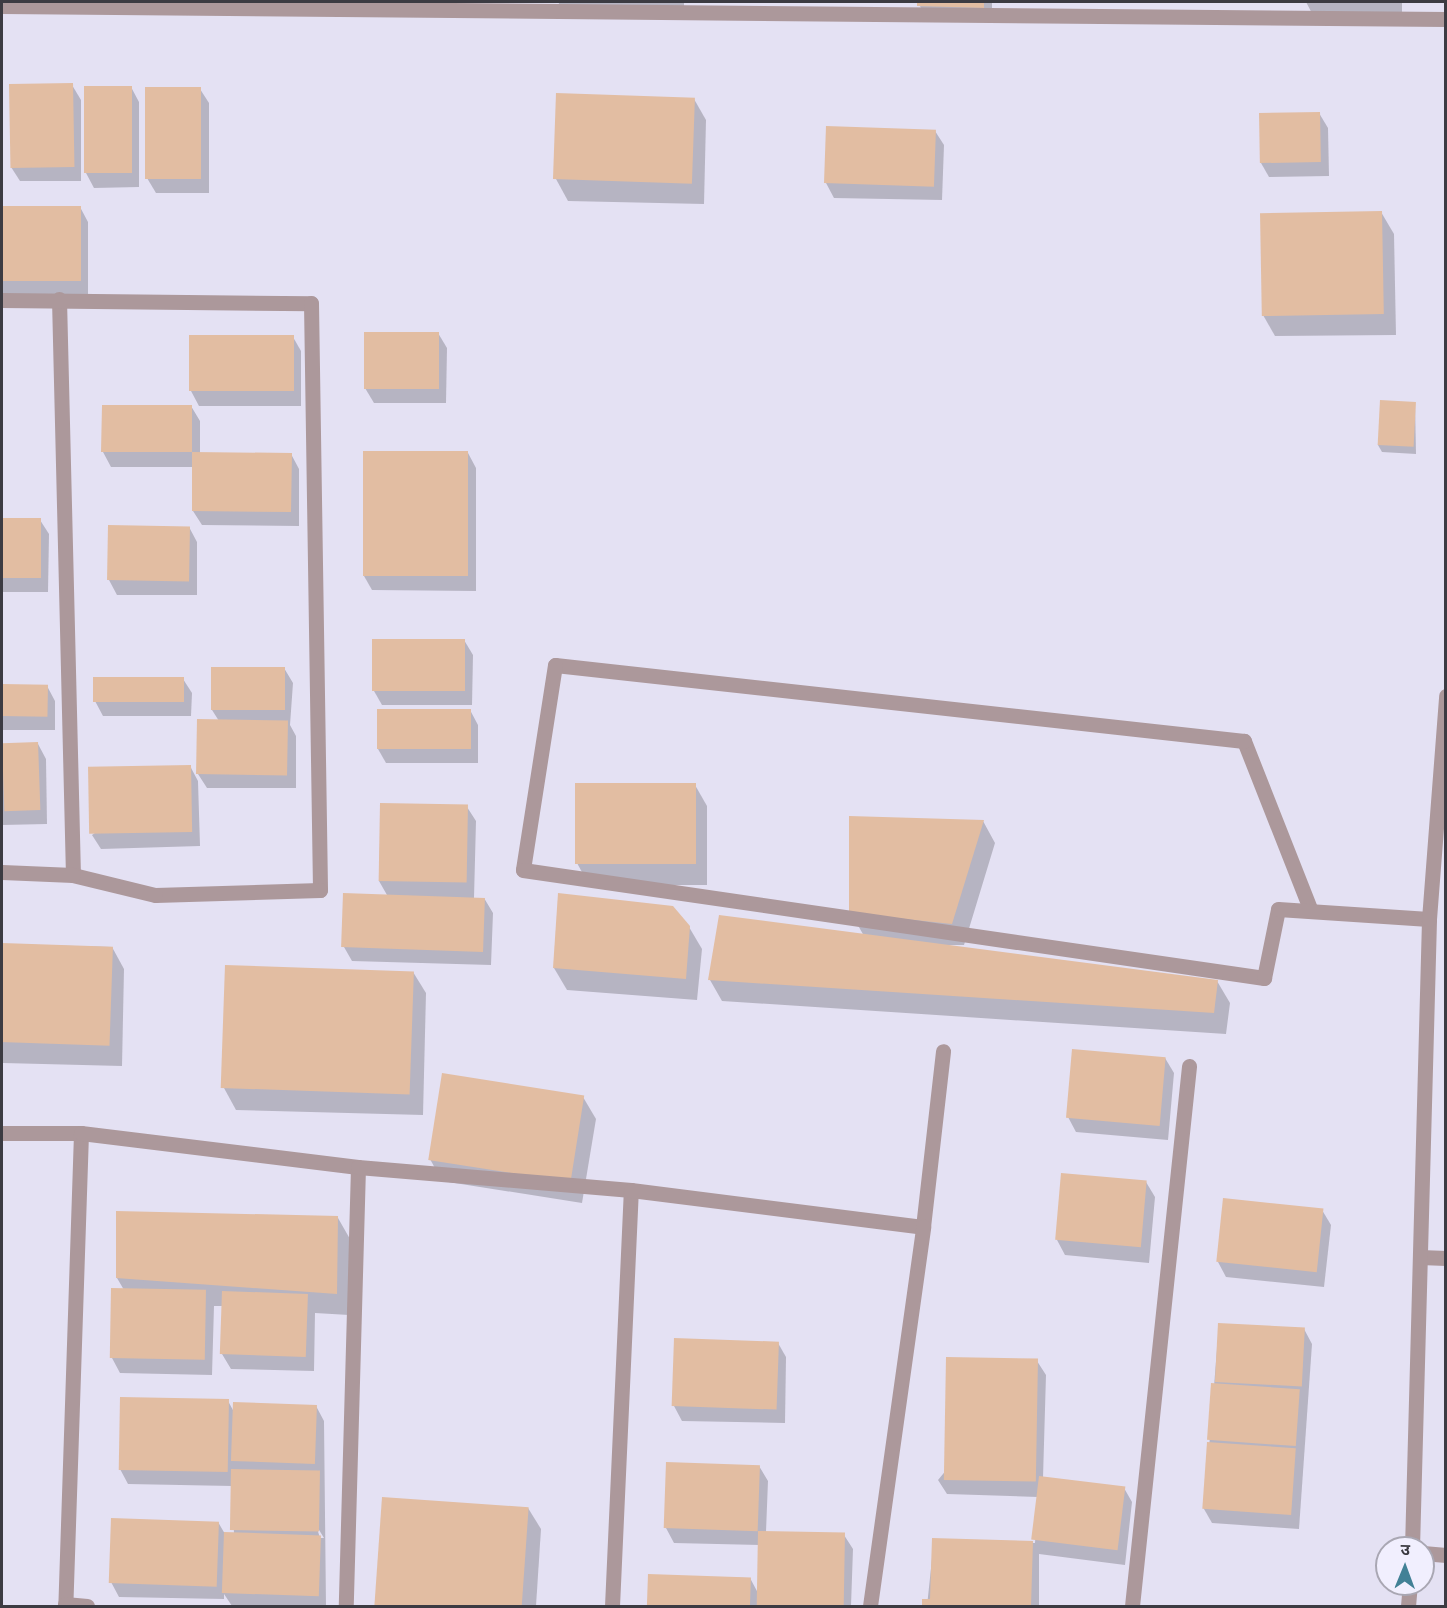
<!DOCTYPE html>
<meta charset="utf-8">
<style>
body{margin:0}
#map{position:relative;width:1447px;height:1608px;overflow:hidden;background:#e4e1f3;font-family:"Roboto Condensed","Noto Sans Devanagari",sans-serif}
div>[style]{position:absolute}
.shadow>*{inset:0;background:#0003}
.building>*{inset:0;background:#e2bda2;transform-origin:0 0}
.service>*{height:15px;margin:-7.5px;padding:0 7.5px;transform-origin:7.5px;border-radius:7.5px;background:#ac989b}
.minor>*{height:15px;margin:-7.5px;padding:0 7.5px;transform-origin:7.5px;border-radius:7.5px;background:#ac989b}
.tertiary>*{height:15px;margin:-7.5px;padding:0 7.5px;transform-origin:7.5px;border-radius:7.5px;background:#ac989b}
span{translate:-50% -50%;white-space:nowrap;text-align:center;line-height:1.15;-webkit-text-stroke:4.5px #f1effe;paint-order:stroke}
.frame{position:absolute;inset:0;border:3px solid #3c3b42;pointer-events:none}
.north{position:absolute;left:1375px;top:1536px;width:60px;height:60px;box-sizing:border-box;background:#f1effe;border:2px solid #a9a7b3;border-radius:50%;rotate:1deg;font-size:16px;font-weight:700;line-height:24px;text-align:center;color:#3c3b42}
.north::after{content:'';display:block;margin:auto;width:21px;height:27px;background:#428196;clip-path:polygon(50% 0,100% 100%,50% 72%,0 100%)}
</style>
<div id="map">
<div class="shadow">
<div style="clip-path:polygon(558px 2px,684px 2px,684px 10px,561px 7px)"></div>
<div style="clip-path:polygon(918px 2px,992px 2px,992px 22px,927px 20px)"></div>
<div style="clip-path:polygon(1306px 2px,1402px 2px,1402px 15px,1314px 17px)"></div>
<div style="clip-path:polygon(72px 85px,81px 100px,81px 181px,20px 181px,11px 167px)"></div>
<div style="clip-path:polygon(131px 87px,139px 102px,139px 187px,94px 188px,86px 173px)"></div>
<div style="clip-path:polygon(200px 89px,209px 103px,209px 193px,156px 193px,147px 178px)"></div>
<div style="clip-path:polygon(694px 99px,706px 120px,704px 204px,568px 201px,556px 179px)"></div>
<div style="clip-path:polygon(1319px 113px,1328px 128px,1329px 176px,1269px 177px,1261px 163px)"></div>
<div style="clip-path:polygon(935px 131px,944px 145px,942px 200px,834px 198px,826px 183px)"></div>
<div style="clip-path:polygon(2px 207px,80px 207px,88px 222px,88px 296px,2px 295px)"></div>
<div style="clip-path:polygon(1381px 212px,1394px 234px,1396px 335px,1275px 336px,1263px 315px)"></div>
<div style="clip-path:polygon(438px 333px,447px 348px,446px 403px,374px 403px,365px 388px)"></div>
<div style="clip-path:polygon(293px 337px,301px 351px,301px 406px,199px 406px,191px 391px)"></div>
<div style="clip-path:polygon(1415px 403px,1416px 454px,1382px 452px,1378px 445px)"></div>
<div style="clip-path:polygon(191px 406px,200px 421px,200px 454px,291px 454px,299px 469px,299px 526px,202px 525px,193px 511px,194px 467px,111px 467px,103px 452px)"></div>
<div style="clip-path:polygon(468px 453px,476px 468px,476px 591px,372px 590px,364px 576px)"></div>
<div style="clip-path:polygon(2px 520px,40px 520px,49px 534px,48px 592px,2px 592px)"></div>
<div style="clip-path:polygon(109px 527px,189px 527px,197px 542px,197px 595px,117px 595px,109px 580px)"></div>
<div style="clip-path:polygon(464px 640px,473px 655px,472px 705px,382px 705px,374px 691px)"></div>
<div style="clip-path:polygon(284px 668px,293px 683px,290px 725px,296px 736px,296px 788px,207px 788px,198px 774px,219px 721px,212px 710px)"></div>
<div style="clip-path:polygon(183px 679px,192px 693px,191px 716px,103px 716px,95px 701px)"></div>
<div style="clip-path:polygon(2px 686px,47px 686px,55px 701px,55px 730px,2px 730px)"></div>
<div style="clip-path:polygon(470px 710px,478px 725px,478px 763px,386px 763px,378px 749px)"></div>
<div style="clip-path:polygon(38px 744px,46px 759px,47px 824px,2px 825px,2px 745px)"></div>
<div style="clip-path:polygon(190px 766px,198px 781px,200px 846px,101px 849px,92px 835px)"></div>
<div style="clip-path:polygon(695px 785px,707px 806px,707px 885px,589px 885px,577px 863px)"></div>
<div style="clip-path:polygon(381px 804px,467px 807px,476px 821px,474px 898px,484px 898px,493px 913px,491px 965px,352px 961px,344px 947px,387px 895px,379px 881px)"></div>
<div style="clip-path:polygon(983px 821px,995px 843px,964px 945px,933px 945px,1217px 981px,1230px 1003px,1226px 1034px,722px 1001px,710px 980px,864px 936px,851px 913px)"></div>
<div style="clip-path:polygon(689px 927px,702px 949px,697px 1000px,567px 990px,554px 968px)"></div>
<div style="clip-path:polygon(2px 944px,112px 947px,124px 969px,122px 1066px,3px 1063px)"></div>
<div style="clip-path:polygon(413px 972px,426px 993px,423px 1115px,236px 1110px,224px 1088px)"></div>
<div style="clip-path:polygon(1165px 1058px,1174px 1073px,1168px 1140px,1076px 1132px,1068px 1117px)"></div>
<div style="clip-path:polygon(583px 1097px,596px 1119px,582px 1203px,442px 1181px,430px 1159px)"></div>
<div style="clip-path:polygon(1146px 1182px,1155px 1197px,1149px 1263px,1065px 1255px,1057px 1240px)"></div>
<div style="clip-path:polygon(1322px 1210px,1331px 1225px,1324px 1287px,1226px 1277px,1218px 1262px)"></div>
<div style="clip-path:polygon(338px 1218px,350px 1239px,349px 1315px,315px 1313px,314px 1371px,231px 1369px,222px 1354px,223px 1306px,214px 1306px,212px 1375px,120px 1373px,112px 1358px,113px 1289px,124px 1290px,117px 1278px)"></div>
<div style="clip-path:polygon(1219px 1325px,1304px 1329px,1312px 1344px,1299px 1529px,1212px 1523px,1204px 1509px)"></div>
<div style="clip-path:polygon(675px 1340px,778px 1343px,786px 1357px,785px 1423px,682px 1421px,674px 1406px)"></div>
<div style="clip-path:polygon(1037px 1361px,1046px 1375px,1043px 1478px,1124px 1488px,1132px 1502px,1125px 1565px,1039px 1554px,1039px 1606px,927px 1606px,934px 1540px,1035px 1543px,1038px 1497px,947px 1494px,938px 1480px)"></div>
<div style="clip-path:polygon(evenodd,228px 1401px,234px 1412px,316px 1406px,324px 1421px,326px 1606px,232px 1606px,224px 1594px,224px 1599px,119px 1597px,111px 1582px,218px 1522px,225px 1534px,234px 1534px,232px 1486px,128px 1484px,120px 1469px,228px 1401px,316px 1525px,324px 1538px,320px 1538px,316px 1525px)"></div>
<div style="clip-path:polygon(759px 1466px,768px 1481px,766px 1532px,844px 1535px,853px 1549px,851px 1606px,649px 1606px,649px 1576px,750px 1578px,758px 1593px,760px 1545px,674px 1543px,666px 1528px)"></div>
<div style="clip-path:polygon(383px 1499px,528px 1508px,541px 1529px,536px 1606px,376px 1606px)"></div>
</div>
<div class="building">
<div style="clip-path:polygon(917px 2px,984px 2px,984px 8px,917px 6px)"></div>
<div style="left:73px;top:83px;width:84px;height:64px;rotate:89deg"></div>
<div style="left:84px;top:86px;width:48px;height:87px"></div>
<div style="left:145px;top:87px;width:56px;height:92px"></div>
<div style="left:556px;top:93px;width:139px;height:86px;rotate:2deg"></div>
<div style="left:1320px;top:112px;width:50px;height:61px;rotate:89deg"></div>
<div style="left:826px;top:126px;width:110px;height:57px;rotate:2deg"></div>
<div style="left:2px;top:206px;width:79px;height:75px"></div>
<div style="left:1382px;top:211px;width:103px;height:122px;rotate:89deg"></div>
<div style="left:364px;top:332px;width:75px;height:57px"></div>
<div style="left:189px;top:335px;width:105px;height:56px"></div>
<div style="left:1380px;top:400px;width:36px;height:45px;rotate:3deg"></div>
<div style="clip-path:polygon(102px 405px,192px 405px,192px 452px,292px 453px,291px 512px,192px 511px,192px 452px,101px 452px)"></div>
<div style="left:363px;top:451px;width:105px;height:125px"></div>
<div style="left:2px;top:518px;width:39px;height:60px"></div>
<div style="left:108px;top:525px;width:82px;height:55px;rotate:1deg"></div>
<div style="left:372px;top:639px;width:93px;height:52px"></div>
<div style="left:211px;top:667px;width:74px;height:43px"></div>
<div style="left:93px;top:677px;width:91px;height:25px"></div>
<div style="left:2px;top:684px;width:46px;height:32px;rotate:1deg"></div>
<div style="left:377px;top:709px;width:94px;height:40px"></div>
<div style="left:197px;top:719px;width:91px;height:55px;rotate:1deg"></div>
<div style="left:38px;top:742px;width:68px;height:36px;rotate:88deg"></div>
<div style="left:191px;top:765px;width:67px;height:103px;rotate:89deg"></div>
<div style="left:575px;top:783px;width:121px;height:81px"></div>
<div style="left:380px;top:803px;width:88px;height:78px;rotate:1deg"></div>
<div style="clip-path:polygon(849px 816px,984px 820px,952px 924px,849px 913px)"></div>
<div style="left:343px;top:893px;width:142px;height:54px;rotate:2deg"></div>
<div style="clip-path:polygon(558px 893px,673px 906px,690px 926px,686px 979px,553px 968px)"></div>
<div style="clip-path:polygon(719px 915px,1218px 980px,1214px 1013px,708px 980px)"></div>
<div style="left:2px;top:943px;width:111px;height:99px;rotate:2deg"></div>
<div style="left:225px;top:965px;width:189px;height:123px;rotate:2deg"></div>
<div style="left:1072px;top:1049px;width:94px;height:69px;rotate:5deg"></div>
<div style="left:442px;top:1073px;width:144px;height:88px;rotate:9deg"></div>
<div style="left:1061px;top:1173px;width:86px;height:67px;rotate:5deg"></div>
<div style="left:1223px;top:1198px;width:101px;height:64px;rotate:6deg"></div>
<div style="clip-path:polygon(116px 1211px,338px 1216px,337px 1294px,116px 1278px)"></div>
<div style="left:111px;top:1288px;width:95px;height:70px;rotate:1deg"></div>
<div style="left:222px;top:1291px;width:86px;height:63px;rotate:2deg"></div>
<div style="left:1218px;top:1323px;width:87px;height:59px;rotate:3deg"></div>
<div style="left:674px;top:1338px;width:105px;height:68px;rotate:2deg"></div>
<div style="left:946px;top:1357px;width:92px;height:123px;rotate:1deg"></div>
<div style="left:1211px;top:1383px;width:89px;height:57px;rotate:4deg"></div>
<div style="left:120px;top:1397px;width:109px;height:73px;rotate:1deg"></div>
<div style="left:233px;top:1402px;width:84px;height:59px;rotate:2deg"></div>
<div style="left:1207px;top:1442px;width:89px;height:67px;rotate:4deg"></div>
<div style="left:666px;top:1462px;width:94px;height:66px;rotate:2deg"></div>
<div style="left:231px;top:1469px;width:89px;height:61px;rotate:1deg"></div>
<div style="left:1039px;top:1476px;width:87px;height:64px;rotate:7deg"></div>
<div style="left:382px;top:1497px;width:147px;height:109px;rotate:4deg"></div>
<div style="left:111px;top:1518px;width:108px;height:65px;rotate:2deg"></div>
<div style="left:758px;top:1531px;width:87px;height:75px;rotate:1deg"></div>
<div style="left:224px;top:1532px;width:97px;height:61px;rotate:2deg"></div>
<div style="clip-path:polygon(932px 1538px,1033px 1541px,1031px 1606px,922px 1606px,922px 1599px,930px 1599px)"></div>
<div style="left:648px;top:1574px;width:103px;height:32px;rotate:2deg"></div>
</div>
<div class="service">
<div style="left:1311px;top:911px;width:183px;rotate:-111.5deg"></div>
<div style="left:1244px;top:741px;width:693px;rotate:-173.71deg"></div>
<div style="left:555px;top:665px;width:207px;rotate:98.9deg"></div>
<div style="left:523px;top:870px;width:749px;rotate:8.29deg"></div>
<div style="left:1264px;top:978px;width:70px;rotate:-78.5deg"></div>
<div style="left:1278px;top:909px;width:151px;rotate:3.8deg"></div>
</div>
<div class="minor">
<div style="left:2px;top:6px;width:1444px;rotate:0.52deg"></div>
<div style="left:59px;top:299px;width:576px;rotate:88.61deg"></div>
<div style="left:2px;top:300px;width:309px;rotate:0.6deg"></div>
<div style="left:311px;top:303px;width:587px;rotate:89.12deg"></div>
<div style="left:320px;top:890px;width:165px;rotate:178.3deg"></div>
<div style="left:155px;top:895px;width:84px;rotate:-166.3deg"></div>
<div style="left:73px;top:875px;width:71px;rotate:-177.6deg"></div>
<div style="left:2px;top:1133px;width:79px"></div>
<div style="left:81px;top:1133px;width:473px;rotate:91.9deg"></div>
<div style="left:81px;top:1133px;width:279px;rotate:7deg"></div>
<div style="left:358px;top:1167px;width:439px;rotate:91.6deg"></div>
<div style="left:358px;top:1167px;width:274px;rotate:4.8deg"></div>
<div style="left:1423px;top:1553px;width:23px;rotate:5deg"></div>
<div style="left:65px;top:1604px;width:22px;rotate:5deg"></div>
<div style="left:612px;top:1606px;width:416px;rotate:-87.4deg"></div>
<div style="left:631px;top:1190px;width:294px;rotate:7.2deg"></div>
<div style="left:923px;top:1227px;width:177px;rotate:-83.5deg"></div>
<div style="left:870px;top:1606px;width:383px;rotate:-82deg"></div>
<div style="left:1132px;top:1606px;width:543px;rotate:-83.97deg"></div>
</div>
<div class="tertiary">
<div style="left:1420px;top:1257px;width:26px;rotate:2deg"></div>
<div style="left:1412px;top:1548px;width:629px;rotate:-88.45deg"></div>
<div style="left:1429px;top:919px;width:224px;rotate:-85.6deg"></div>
<div style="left:1408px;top:1606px;width:22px;rotate:-85deg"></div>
</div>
<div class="frame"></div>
<div class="north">उ</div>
</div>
